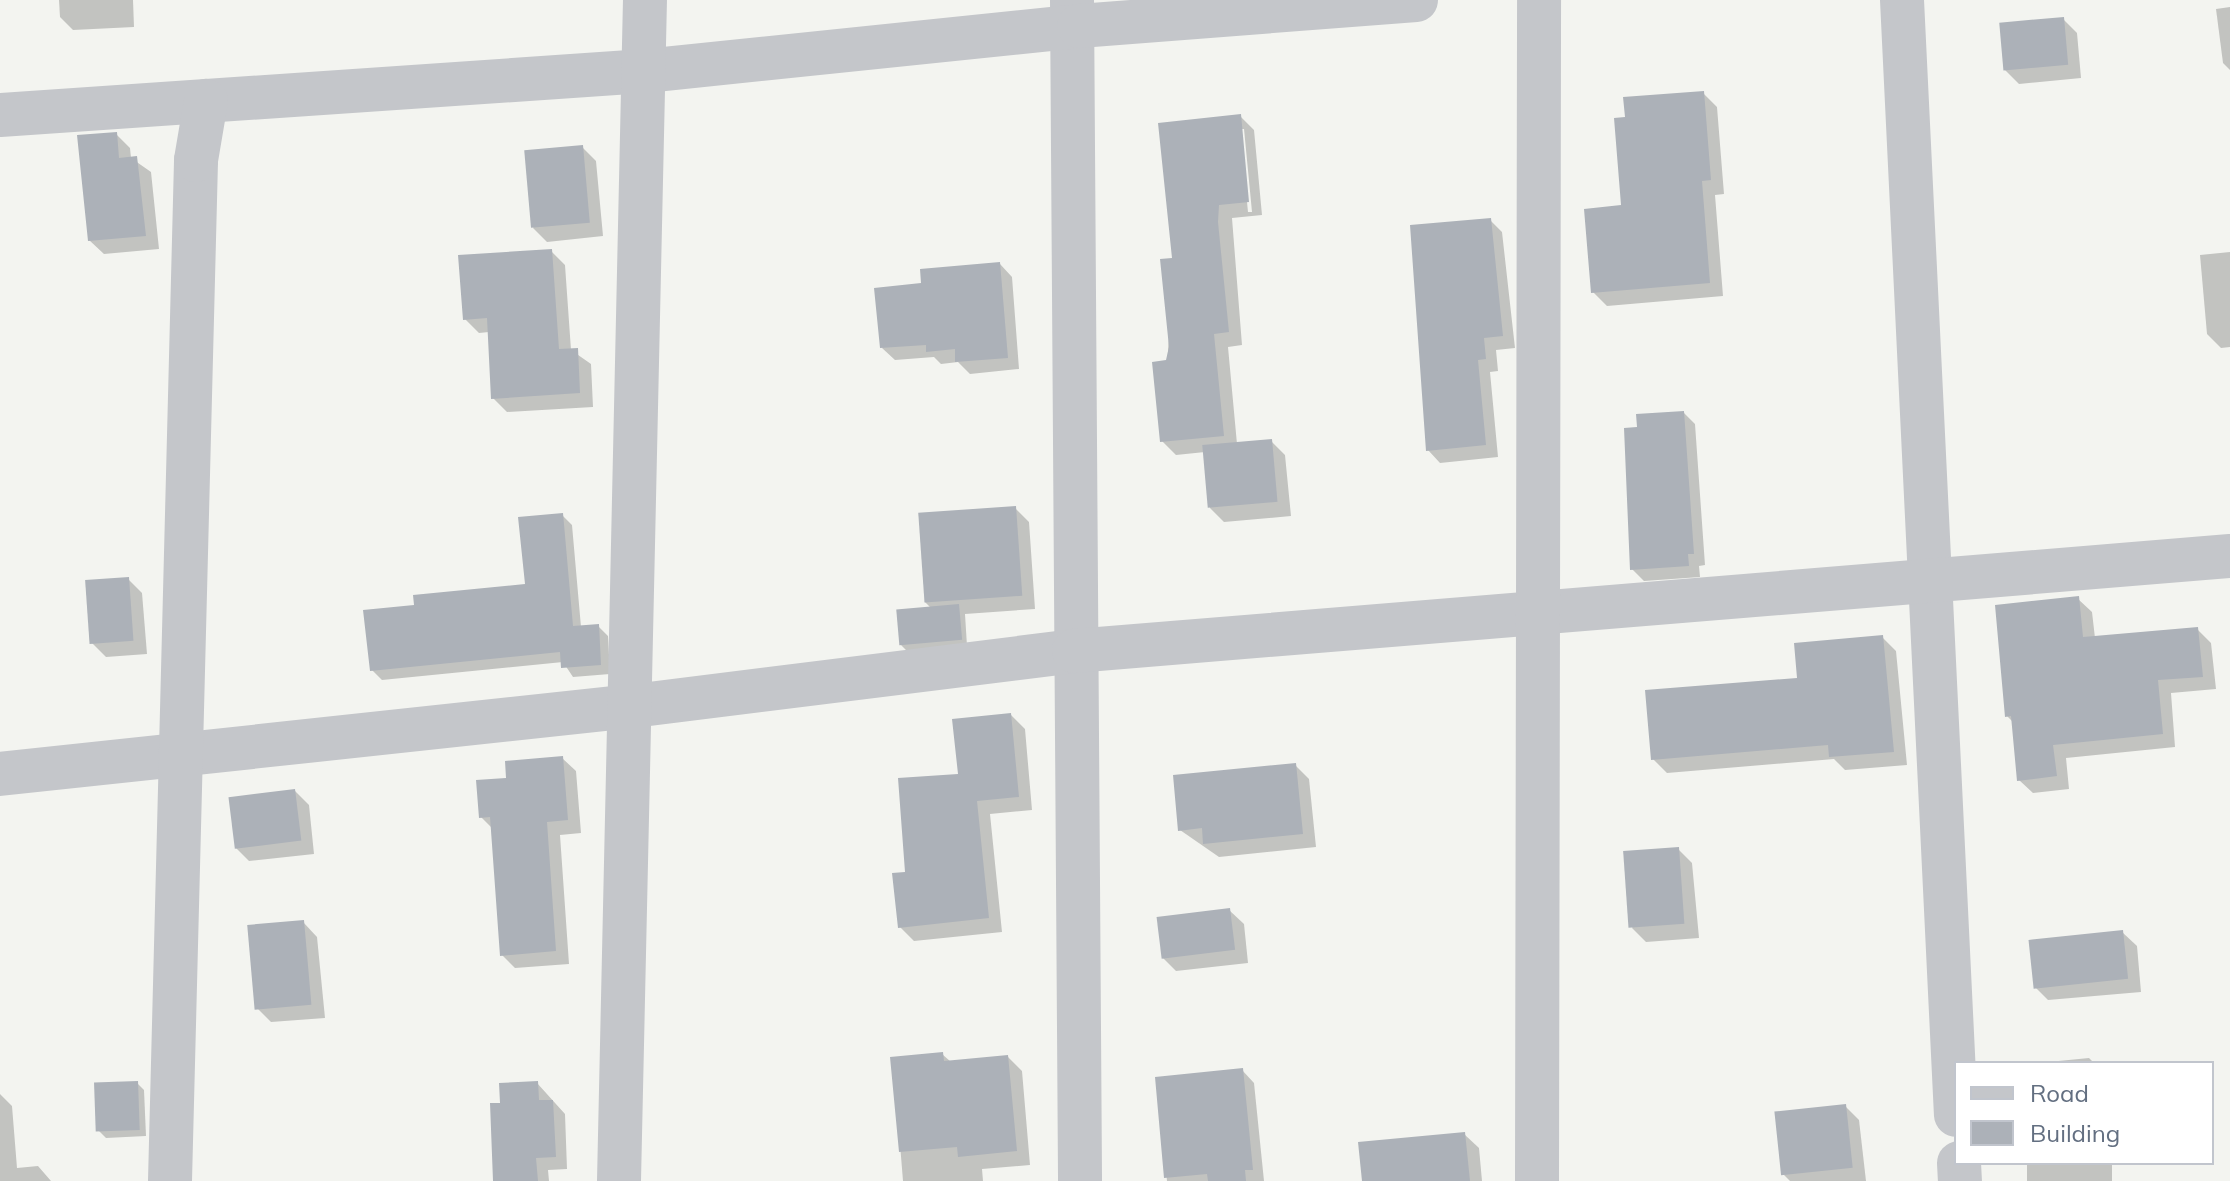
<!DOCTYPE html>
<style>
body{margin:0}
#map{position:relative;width:2230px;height:1181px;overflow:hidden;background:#f3f4f0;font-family:Mulish,sans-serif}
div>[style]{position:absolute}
.shadow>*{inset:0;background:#0003;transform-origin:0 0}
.building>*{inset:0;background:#acb1b8;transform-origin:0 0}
.minor>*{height:44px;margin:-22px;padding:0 22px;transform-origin:22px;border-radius:22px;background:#c4c6ca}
span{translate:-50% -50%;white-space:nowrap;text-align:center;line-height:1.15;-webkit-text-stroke:8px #fff;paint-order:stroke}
.legend{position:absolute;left:1954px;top:1061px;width:260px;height:104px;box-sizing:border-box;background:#fff;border:2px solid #c1c5cd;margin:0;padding:10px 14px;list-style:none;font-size:24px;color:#636f81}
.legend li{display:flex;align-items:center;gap:16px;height:40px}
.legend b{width:40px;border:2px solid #c1c5cd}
</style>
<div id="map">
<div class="shadow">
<div style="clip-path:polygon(59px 0,133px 0,134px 27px,73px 30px,60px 17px)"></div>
<div style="clip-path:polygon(2230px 7px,2230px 70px,2223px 63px,2216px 9px)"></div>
<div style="clip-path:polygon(2063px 19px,2077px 33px,2081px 78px,2019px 84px,2005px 70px)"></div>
<div style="clip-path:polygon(1703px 93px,1717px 107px,1724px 194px,1715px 195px,1723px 296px,1607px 306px,1593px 292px,1624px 207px)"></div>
<div style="clip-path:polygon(evenodd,1240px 116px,1254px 130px,1262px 215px,1232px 218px,1242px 345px,1228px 347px,1237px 444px,1271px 441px,1285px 455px,1291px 516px,1224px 522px,1210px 508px,1205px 452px,1176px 455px,1162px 441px,1174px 260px,1240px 116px,1240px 129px,1244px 129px,1252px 212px,1248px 212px,1240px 129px)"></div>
<div style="clip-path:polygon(116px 134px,130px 148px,131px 158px,151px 172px,159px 249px,104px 254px,89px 240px)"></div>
<div style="clip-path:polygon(582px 147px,596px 161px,603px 236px,547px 242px,533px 228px)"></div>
<div style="clip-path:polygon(1490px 220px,1502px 232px,1515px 348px,1496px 350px,1498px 371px,1490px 372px,1498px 457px,1440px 463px,1428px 450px)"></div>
<div style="clip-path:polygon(551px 251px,565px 265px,571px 350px,591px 364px,593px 407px,507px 412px,493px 398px,489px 332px,479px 333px,465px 319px)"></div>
<div style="clip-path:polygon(2230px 252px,2230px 347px,2221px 348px,2207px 334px,2200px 255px)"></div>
<div style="clip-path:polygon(1000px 264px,1012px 277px,1019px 369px,970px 374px,958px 362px,941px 364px,934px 357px,895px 360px,882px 348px,923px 285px)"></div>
<div style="clip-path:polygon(1684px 413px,1695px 424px,1705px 565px,1699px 566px,1700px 577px,1644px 581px,1632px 569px,1640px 429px)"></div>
<div style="clip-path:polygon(1015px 508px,1029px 522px,1035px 609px,965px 614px,967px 646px,908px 652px,901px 645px,931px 608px,925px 602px)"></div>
<div style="clip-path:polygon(562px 515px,572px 525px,581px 627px,598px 626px,608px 636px,610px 674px,573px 677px,563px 662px,382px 680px,372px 670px,416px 606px,527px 586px)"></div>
<div style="clip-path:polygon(128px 579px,142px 593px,147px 654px,106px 657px,92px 643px)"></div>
<div style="clip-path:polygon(2078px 599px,2092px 612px,2095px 638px,2197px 629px,2211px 643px,2216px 689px,2171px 693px,2175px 747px,2066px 758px,2069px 789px,2033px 793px,2019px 780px,2013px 722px,2007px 716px)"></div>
<div style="clip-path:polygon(1882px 637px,1896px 651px,1907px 765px,1845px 770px,1834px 759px,1667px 773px,1653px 759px)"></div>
<div style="clip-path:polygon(1011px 715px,1025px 729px,1032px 810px,990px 814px,1002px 932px,914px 941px,900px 927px,907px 874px,960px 776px)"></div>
<div style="clip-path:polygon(562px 758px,576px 771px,581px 833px,560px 835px,569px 964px,515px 968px,502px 955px,493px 829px,481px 817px,508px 780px)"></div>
<div style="clip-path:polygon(1295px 765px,1309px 779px,1316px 847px,1219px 857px,1180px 830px)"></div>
<div style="clip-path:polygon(295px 791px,309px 805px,314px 854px,249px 861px,235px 847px)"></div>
<div style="clip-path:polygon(1678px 849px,1692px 863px,1699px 938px,1646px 942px,1632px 928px)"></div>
<div style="clip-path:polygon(1229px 910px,1244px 924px,1248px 963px,1176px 971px,1162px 957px)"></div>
<div style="clip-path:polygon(303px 922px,317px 937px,325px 1018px,271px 1022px,257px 1008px)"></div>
<div style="clip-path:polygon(2122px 932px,2137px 946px,2141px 992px,2048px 1000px,2034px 986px)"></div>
<div style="clip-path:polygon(942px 1054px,951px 1062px,1008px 1057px,1022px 1071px,1030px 1165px,982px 1169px,983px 1181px,903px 1181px,893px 1058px)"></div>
<div style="clip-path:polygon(2089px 1058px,2094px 1063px,2038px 1063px)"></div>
<div style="clip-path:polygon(1242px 1070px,1254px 1083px,1264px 1181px,1167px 1181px,1157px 1079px)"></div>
<div style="clip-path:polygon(137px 1083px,144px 1090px,146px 1136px,106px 1138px,99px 1131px)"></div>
<div style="clip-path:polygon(537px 1083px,565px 1114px,567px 1169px,548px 1170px,549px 1181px,494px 1181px,502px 1105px)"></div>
<div style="clip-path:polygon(0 1094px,12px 1106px,17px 1168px,38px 1166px,51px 1181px,0 1181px)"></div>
<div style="clip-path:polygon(1845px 1106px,1859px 1120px,1866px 1181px,1790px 1181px,1784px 1175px)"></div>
<div style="clip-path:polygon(1464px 1134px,1479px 1148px,1482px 1181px,1364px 1181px)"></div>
<div style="left:2027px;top:1163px;width:85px;height:18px"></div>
</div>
<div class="building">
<div style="left:2064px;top:17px;width:48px;height:65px;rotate:85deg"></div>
<div style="clip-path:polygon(1704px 91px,1711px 180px,1702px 181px,1710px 283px,1591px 293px,1584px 209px,1621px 205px,1614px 118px,1625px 117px,1623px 97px)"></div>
<div style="clip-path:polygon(1241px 114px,1249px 202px,1219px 205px,1218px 222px,1229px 332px,1214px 334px,1224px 436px,1160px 442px,1152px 362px,1166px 360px,1169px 347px,1160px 259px,1172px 258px,1158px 123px)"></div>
<div style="clip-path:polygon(117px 132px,119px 158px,137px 156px,146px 236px,88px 241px,77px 135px)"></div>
<div style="left:583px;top:145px;width:78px;height:59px;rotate:85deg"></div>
<div style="clip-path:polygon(1491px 218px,1503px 336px,1484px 338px,1486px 359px,1478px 360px,1486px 445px,1426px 451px,1410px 225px)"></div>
<div style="clip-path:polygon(552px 249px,559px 349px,578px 348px,580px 393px,491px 399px,487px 318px,463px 320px,458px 255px)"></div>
<div style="clip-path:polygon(1000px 262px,1008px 358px,955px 362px,955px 349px,926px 352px,926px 345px,880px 348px,874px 288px,921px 283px,920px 269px)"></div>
<div style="clip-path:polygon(1684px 411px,1694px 554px,1688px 554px,1689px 566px,1630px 570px,1624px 428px,1637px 427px,1636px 414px)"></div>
<div style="left:1272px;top:439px;width:63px;height:70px;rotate:85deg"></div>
<div style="left:1016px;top:506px;width:90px;height:98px;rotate:86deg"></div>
<div style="clip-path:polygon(563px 513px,573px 626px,599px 624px,601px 665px,561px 668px,560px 652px,370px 671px,363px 610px,414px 605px,413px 595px,525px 584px,518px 517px)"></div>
<div style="left:129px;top:577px;width:64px;height:44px;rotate:86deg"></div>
<div style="clip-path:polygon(2079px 596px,2083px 637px,2198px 627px,2203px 677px,2158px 680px,2163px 734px,2053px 745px,2057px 776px,2017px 781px,2011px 716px,2005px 717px,1995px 605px)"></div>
<div style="left:959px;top:604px;width:36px;height:63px;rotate:85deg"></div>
<div style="clip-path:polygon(1883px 635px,1894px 752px,1829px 757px,1828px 745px,1651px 760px,1645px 690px,1797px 678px,1794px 643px)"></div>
<div style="clip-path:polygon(1011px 713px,1019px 797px,977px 801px,989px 918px,898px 928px,892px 873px,905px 872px,898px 778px,958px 774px,952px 719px)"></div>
<div style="clip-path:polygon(563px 756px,568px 820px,547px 822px,556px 951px,500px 956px,490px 817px,479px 818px,476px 780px,506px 778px,505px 761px)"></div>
<div style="clip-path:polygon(1296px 763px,1303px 834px,1203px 844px,1202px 828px,1178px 831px,1173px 775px)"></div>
<div style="left:295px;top:789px;width:52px;height:67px;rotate:83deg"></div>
<div style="left:1679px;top:847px;width:77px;height:56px;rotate:86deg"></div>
<div style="left:1230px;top:908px;width:42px;height:74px;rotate:83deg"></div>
<div style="left:304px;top:920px;width:85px;height:57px;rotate:85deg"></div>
<div style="left:2123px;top:930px;width:49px;height:95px;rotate:84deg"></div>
<div style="clip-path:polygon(943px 1052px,944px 1061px,1008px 1055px,1017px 1151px,958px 1157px,957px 1147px,899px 1152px,890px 1057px)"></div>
<div style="clip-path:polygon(1243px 1068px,1253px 1170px,1245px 1170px,1246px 1181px,1208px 1181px,1207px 1174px,1164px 1178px,1155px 1077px)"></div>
<div style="left:138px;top:1081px;width:49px;height:44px;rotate:88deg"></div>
<div style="clip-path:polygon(538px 1081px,539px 1100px,553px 1100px,556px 1157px,536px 1158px,538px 1181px,493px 1181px,490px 1103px,500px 1103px,499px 1083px)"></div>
<div style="left:1846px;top:1104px;width:64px;height:72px;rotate:84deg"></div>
<div style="clip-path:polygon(1465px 1132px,1470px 1181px,1362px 1181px,1358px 1142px)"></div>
</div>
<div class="minor">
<div style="left:1072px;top:0;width:1181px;rotate:89.61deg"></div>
<div style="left:1902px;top:0;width:1116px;rotate:87.23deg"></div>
<div style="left:0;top:115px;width:646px;rotate:-3.9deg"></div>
<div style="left:645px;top:71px;width:436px;rotate:-5.9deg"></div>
<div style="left:1079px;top:26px;width:338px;rotate:-4.4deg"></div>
<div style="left:0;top:774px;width:637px;rotate:-6.13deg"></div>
<div style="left:633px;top:706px;width:444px;rotate:-7.1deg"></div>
<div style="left:1074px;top:651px;width:1160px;rotate:-4.7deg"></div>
<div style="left:1959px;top:1163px;width:18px;rotate:87deg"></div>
<div style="left:170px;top:1181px;width:1021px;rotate:-88.54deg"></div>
<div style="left:196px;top:160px;width:60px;rotate:-80.4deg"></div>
<div style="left:619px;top:1181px;width:1181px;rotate:-88.74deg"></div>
<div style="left:1537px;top:1181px;width:1181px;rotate:-89.9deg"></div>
</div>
<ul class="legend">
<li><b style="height:10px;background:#c4c6ca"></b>Road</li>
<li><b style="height:22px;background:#acb1b8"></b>Building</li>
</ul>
</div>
